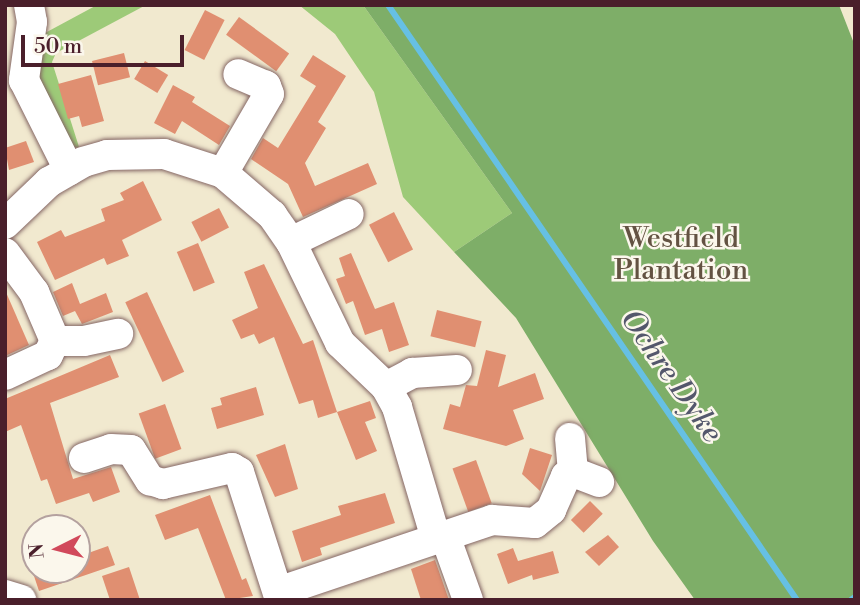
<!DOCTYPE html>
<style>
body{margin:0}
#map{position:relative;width:860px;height:605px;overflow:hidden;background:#f1e9cf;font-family:"Libre Bodoni",serif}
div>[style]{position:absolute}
.green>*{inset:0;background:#9dca78}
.forest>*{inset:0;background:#7eae68}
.stream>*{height:6px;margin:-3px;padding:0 3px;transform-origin:3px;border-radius:3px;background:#66c0e4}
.building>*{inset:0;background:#e08f71;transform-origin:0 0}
.roads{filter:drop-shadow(0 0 2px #846664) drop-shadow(0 0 2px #846664)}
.minor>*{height:30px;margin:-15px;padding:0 15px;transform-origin:15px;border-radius:15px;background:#fff}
span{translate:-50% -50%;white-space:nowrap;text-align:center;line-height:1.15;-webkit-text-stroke:5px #fbf7ec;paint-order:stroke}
.park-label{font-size:28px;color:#635242}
.water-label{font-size:30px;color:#54576c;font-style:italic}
.frame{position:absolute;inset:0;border:7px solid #4a1f2b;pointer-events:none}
.north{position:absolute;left:21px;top:514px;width:70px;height:70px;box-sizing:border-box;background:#fbf7ec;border:2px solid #b4a19f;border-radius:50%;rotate:264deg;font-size:19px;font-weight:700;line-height:28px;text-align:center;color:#4a1f2b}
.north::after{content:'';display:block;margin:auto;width:24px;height:32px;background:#d1495b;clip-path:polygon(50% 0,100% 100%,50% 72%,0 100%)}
.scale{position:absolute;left:21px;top:35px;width:163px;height:32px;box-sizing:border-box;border:4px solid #4a1f2b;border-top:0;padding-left:9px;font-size:21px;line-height:24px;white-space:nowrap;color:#4a1f2b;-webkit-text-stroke:5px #fbf7ec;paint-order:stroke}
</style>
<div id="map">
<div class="green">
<div style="clip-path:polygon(97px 5px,146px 5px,56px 53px,52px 62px,79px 147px,69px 148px,32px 77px,45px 33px)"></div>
<div style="clip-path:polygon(299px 5px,363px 5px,512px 213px,454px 252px,403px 197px,374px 92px,335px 34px)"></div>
</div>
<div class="forest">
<div style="clip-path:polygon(363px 5px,839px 5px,855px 46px,855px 600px,695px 600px,653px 541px,516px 318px,454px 252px,512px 213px)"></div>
</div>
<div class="stream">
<div style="left:388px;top:5px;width:722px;rotate:55.5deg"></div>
<div style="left:851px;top:600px;width:5px;rotate:-37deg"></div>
</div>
<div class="building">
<div style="left:205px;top:10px;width:22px;height:45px;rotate:27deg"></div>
<div style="left:239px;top:17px;width:62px;height:22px;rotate:36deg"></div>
<div style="left:124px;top:53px;width:25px;height:33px;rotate:76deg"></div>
<div style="clip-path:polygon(313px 55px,346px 76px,318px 122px,326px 128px,305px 163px,315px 186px,368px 163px,377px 184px,303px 217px,288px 184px,251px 159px,263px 138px,278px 148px,316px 86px,300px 76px)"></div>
<div style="left:145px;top:61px;width:27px;height:21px;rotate:31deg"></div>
<div style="clip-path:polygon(91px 75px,104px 121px,82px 127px,79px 116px,68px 119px,58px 84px)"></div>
<div style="clip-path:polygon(173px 85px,195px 97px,192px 102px,230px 126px,219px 145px,182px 121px,175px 134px,154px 123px)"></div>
<div style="clip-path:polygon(26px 141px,34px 162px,9px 170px,5px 148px)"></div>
<div style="clip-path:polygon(143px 181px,162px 220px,122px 240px,129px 256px,107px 265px,104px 258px,55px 280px,37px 242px,61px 230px,65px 237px,105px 221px,101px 209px,124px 200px,120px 193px)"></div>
<div style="left:219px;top:208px;width:22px;height:31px;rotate:63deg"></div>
<div style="left:394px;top:212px;width:42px;height:28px;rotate:63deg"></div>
<div style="left:198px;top:243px;width:43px;height:23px;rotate:67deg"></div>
<div style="clip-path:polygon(351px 253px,375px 309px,394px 302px,409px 345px,389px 352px,382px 329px,365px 335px,353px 301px,346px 304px,336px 279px,345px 276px,339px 258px)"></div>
<div style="clip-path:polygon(264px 264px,303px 344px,313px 340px,337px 412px,318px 418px,313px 400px,299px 404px,274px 337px,259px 344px,254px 334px,241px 339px,232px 320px,258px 308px,244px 272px)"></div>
<div style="clip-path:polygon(72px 283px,80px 304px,106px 293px,113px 312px,82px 324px,75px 311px,63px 316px,53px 292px)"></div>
<div style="clip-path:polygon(5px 290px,29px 345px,5px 356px)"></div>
<div style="left:147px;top:292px;width:88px;height:24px;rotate:65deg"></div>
<div style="left:437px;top:310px;width:46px;height:27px;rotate:14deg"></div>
<div style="clip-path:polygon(486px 350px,506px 355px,498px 387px,535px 373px,544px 399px,513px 410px,524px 439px,506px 446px,443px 429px,450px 404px,460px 407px,466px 385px,477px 386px)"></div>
<div style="clip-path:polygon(110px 355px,119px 377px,50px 403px,73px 479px,111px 467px,120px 492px,93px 502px,89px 493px,56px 504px,47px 479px,41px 481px,21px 425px,5px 432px,5px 399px)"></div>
<div style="clip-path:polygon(256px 387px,264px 415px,217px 429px,211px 408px,222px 405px,220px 398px)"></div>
<div style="clip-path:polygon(370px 401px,376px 418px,365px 422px,377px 451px,356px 460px,337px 412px)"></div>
<div style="left:165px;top:404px;width:48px;height:28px;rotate:70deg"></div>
<div style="clip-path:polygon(285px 444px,298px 489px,275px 497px,256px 455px)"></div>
<div style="clip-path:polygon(530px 448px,552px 455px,540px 491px,522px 474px)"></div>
<div style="left:476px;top:460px;width:46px;height:25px;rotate:70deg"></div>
<div style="clip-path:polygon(385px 493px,395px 523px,320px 548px,322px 555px,302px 562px,292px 531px,341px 515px,338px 506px)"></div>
<div style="clip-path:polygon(210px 495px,242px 580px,246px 578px,253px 596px,226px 600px,198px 528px,165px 540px,155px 515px)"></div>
<div style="left:590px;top:501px;width:18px;height:27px;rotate:45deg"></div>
<div style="clip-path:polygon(608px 535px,619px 547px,599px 566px,585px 552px)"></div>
<div style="clip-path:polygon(108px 546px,115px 565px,39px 591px,32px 570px,77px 570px,77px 557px)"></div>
<div style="clip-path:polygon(513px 548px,518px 561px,553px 551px,559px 573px,533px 580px,532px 575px,508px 584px,497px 554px)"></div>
<div style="clip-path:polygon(435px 560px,449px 600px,421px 600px,411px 569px)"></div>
<div style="clip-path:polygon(129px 567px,140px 600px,110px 600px,102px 576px)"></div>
</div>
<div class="roads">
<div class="minor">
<div style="left:29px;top:5px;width:17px;rotate:80deg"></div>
<div style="left:32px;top:22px;width:59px;rotate:97.9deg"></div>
<div style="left:24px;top:80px;width:101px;rotate:63.4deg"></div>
<div style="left:223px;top:173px;width:91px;rotate:-59.8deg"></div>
<div style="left:269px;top:94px;width:9px;rotate:-111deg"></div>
<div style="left:266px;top:86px;width:30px;rotate:-157deg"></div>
<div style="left:5px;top:224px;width:61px;rotate:-43.7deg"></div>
<div style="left:49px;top:182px;width:39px;rotate:-30deg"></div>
<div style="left:83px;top:162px;width:25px;rotate:-16deg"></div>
<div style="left:107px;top:155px;width:57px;rotate:-1deg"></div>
<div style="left:164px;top:154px;width:62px;rotate:17.9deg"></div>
<div style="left:223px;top:173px;width:65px;rotate:40.6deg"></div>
<div style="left:272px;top:215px;width:33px;rotate:55deg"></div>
<div style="left:291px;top:242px;width:112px;rotate:64.1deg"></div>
<div style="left:340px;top:343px;width:64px;rotate:43.7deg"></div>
<div style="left:386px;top:387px;width:23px;rotate:61deg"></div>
<div style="left:397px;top:407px;width:138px;rotate:73.5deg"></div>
<div style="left:291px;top:242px;width:64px;rotate:-25.8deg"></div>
<div style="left:5px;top:253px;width:49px;rotate:53.4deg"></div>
<div style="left:34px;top:292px;width:53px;rotate:66.8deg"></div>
<div style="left:55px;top:341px;width:16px;rotate:117deg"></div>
<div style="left:48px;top:355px;width:47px;rotate:155.1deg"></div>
<div style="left:55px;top:341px;width:29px"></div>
<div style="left:84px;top:341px;width:35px;rotate:-12deg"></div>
<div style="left:386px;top:387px;width:30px;rotate:-28deg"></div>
<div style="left:412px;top:373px;width:45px;rotate:-3.8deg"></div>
<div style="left:570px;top:438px;width:34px;rotate:85deg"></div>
<div style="left:84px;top:458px;width:28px;rotate:-18deg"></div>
<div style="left:111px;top:449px;width:20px;rotate:3deg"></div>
<div style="left:131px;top:450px;width:36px;rotate:58deg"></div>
<div style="left:150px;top:480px;width:14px;rotate:17deg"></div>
<div style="left:163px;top:484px;width:71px;rotate:-13.1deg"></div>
<div style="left:232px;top:468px;width:8px;rotate:30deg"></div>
<div style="left:239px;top:472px;width:134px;rotate:72.2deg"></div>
<div style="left:445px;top:536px;width:68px;rotate:70.2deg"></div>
<div style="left:278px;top:592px;width:226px;rotate:-18.6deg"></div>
<div style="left:492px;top:520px;width:43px;rotate:4deg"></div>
<div style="left:535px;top:523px;width:21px;rotate:-39deg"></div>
<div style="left:551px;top:510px;width:37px;rotate:-66deg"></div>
<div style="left:566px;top:476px;width:8px;rotate:-30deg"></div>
<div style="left:573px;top:472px;width:28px;rotate:21deg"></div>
<div style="left:5px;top:595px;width:17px;rotate:17deg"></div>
</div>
</div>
<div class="park-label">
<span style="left:681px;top:255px">Westfield<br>Plantation</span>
</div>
<div class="water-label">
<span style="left:671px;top:376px;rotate:55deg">Ochre Dyke</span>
</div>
<div class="frame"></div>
<div class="north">N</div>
<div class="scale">50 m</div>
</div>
